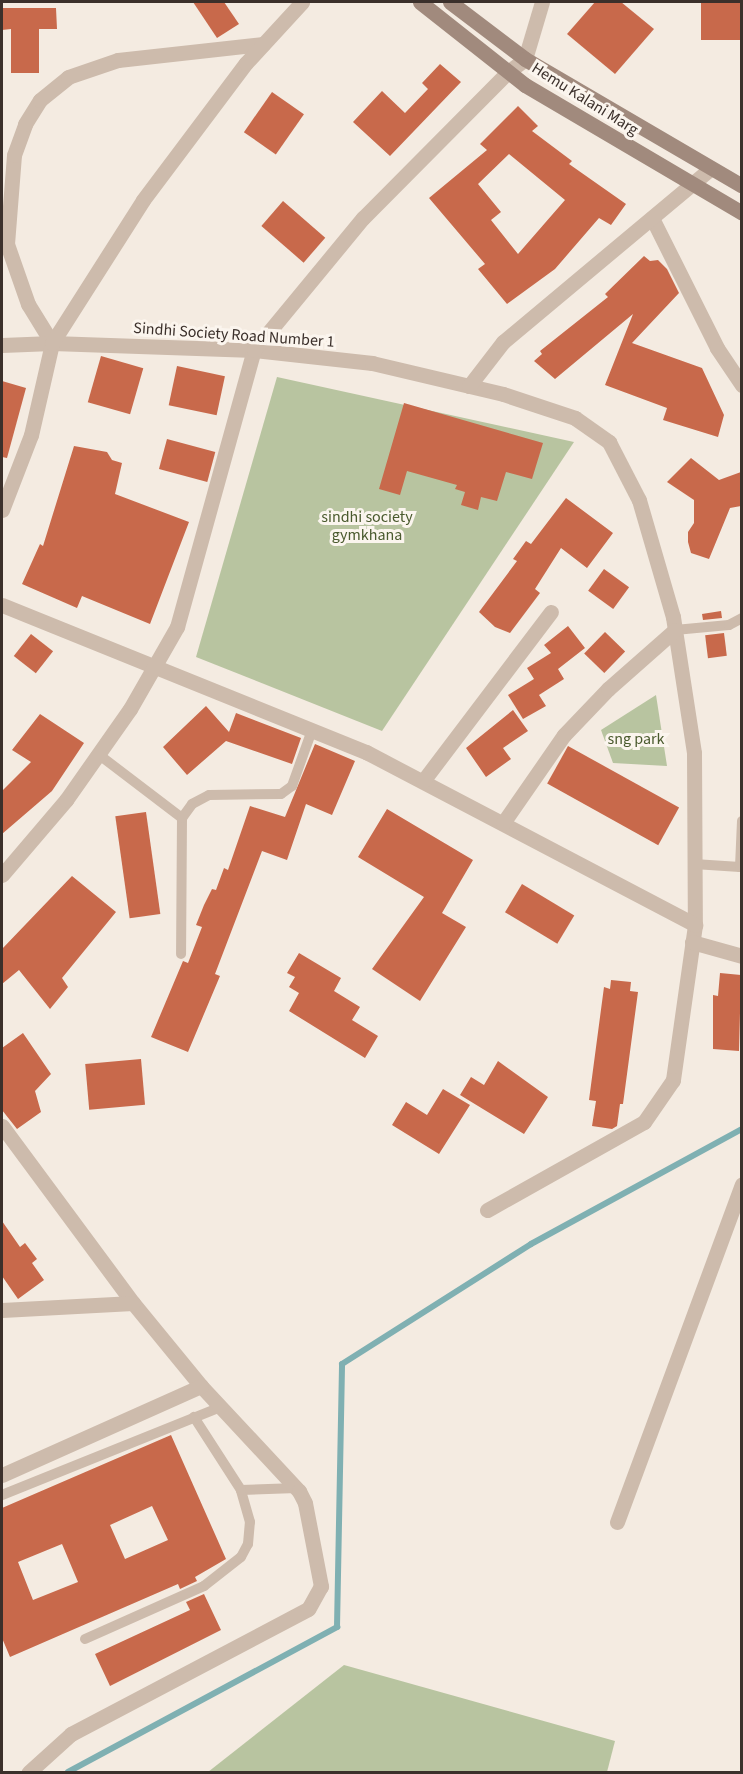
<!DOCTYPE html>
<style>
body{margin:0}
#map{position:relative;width:743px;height:1774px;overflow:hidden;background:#f4ebe1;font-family:"Source Sans 3",sans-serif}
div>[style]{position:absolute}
.green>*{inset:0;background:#b8c4a0}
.stream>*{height:6px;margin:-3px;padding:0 3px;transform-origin:3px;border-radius:3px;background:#7fb0b2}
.building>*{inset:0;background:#c8694b;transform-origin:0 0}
.lane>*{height:10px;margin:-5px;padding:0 5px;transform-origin:5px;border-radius:5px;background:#cdbbac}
.street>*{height:15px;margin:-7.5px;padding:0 7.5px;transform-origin:7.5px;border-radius:7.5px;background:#cdbbac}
.secondary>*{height:15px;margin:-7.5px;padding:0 7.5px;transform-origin:7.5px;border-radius:7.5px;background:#a18a7d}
span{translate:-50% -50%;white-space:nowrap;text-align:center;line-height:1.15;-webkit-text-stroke:6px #fbf5ee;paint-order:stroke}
.street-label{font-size:16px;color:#3b302b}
.park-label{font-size:16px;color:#4a5a2e}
.frame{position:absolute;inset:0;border:3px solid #3b302b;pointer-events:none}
</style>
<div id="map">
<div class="green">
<div style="clip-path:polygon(277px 377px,574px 442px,382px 731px,196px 657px)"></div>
<div style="clip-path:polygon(656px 695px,667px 766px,613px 763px,601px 730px)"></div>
<div style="clip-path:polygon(344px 1665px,615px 1741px,607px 1772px,208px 1772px)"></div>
</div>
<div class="stream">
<div style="left:68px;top:1772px;width:306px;rotate:-28.3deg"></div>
<div style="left:337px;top:1627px;width:263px;rotate:-88.9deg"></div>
<div style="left:342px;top:1364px;width:224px;rotate:-32.4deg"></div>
<div style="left:531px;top:1244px;width:240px;rotate:-28.6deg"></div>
</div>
<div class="building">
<div style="clip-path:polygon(193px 2px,224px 2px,239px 24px,217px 38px)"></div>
<div style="clip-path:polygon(595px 2px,621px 2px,654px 29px,615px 74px,567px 34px)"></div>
<div style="left:701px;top:2px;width:40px;height:38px"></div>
<div style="clip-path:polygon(2px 8px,56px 8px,57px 29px,39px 29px,39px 73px,11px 73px,11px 29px,2px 30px)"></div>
<div style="clip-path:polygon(440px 64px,461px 82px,390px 156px,353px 122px,382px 91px,405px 113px,428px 89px,422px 83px)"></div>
<div style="left:272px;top:92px;width:39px;height:49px;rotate:35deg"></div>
<div style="clip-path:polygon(evenodd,518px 106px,538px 126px,532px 131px,572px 161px,569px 164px,626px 204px,611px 225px,599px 218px,555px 269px,507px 304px,478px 269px,485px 264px,429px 198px,487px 150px,480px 144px,518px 106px,509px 154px,565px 200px,518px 254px,491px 220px,501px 212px,478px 184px,509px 154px)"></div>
<div style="left:283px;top:201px;width:56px;height:33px;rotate:41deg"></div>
<div style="clip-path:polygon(644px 256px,650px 261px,658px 260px,667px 269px,679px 293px,632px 343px,702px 368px,724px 415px,718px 437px,663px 420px,667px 408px,605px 385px,633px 314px,555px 379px,534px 361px,542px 354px,540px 351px,608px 297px,605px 294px)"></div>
<div style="left:101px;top:356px;width:44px;height:48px;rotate:16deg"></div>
<div style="left:177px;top:366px;width:49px;height:40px;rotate:12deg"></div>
<div style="clip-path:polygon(2px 381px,26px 388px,7px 458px,2px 457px)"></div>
<div style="clip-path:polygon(404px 403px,543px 443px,532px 479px,506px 472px,497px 501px,481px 497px,478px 510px,461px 505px,465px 492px,455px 489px,457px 485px,407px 471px,400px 495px,379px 489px)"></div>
<div style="left:167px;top:439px;width:50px;height:31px;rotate:15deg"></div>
<div style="clip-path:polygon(74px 446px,107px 452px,112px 460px,122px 463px,115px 494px,189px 522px,150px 624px,82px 596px,77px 608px,22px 584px,40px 544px,43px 546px)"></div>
<div style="clip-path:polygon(691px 458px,719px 480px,741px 472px,741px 506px,730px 508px,709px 559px,691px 553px,688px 542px,688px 532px,694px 523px,694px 500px,667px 482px)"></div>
<div style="clip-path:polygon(566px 498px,613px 533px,587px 568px,561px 548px,535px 589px,540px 593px,510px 633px,495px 627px,479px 612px,517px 561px,513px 559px,526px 541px,531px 544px)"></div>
<div style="left:604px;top:569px;width:31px;height:27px;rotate:36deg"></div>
<div style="clip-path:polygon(721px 611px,722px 618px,703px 620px,702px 614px)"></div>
<div style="clip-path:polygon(568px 626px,585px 648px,558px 669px,564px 679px,539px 695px,546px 706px,523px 719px,508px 695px,534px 679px,527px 668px,551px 653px,544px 645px)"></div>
<div style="left:605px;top:632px;width:28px;height:30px;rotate:44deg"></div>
<div style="left:724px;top:633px;width:23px;height:19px;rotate:83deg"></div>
<div style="left:31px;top:634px;width:28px;height:28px;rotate:38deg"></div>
<div style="clip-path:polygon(206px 706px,229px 732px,236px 713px,301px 738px,292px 764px,226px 741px,187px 775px,163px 747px)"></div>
<div style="clip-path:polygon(513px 710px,528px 731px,503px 748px,511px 759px,486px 777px,466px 748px)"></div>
<div style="clip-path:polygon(40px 714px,84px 743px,52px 791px,2px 834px,2px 791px,31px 762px,12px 750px)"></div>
<div style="clip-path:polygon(315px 744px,355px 761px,332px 815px,306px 804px,287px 860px,262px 851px,215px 974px,220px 976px,188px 1052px,151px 1037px,183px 961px,188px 963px,202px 927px,196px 925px,204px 905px,212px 889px,216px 890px,224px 868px,228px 870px,250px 806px,285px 817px)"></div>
<div style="left:568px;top:746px;width:127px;height:43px;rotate:29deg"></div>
<div style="clip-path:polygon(387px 809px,473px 860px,442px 913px,466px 927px,420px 1001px,372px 969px,424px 897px,358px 857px)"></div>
<div style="left:146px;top:812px;width:103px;height:31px;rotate:82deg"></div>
<div style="clip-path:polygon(72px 876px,116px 912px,62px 978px,68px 987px,50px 1009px,19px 970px,2px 984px,2px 949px)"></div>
<div style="left:522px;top:884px;width:61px;height:33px;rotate:31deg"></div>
<div style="clip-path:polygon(299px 953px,341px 978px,334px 991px,360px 1007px,352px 1020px,378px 1036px,365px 1058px,289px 1011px,299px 993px,289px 987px,295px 977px,287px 973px)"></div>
<div style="clip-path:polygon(720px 973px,741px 975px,739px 1051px,713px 1049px,713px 995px,718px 996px)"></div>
<div style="clip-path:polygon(611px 980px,631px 982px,630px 991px,638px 992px,623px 1104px,620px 1104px,617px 1126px,612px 1129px,592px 1126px,596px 1101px,589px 1100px,604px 987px,610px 989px)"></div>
<div style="clip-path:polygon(23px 1033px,51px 1074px,35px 1091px,41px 1112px,17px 1129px,2px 1110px,2px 1048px)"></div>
<div style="left:141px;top:1059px;width:46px;height:56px;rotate:85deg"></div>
<div style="clip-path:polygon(498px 1061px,548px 1097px,524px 1134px,460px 1095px,471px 1077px,484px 1085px)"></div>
<div style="clip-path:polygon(443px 1089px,470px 1105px,439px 1154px,392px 1125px,406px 1102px,427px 1115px)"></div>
<div style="clip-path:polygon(2px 1221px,20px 1247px,25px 1243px,37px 1259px,32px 1263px,44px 1280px,18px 1299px,2px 1276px)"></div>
<div style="clip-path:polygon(evenodd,171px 1435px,226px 1559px,195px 1577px,197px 1581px,180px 1589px,178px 1584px,10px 1657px,2px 1638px,2px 1508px,171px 1435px,152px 1506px,168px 1540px,125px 1559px,110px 1525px,152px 1506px,171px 1435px,62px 1544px,78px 1582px,33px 1600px,18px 1562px,62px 1544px)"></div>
<div style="clip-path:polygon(204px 1594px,221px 1630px,110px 1686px,95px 1654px,190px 1610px,186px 1602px)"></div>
</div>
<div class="lane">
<div style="left:675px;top:630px;width:54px;rotate:-5.3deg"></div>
<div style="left:729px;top:625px;width:15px;rotate:-28deg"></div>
<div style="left:98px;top:754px;width:106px;rotate:37.3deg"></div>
<div style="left:182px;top:818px;width:136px;rotate:90.4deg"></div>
<div style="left:182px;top:818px;width:17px;rotate:-54deg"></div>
<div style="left:192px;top:804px;width:19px;rotate:-28deg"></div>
<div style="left:209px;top:795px;width:72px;rotate:-0.8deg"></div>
<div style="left:281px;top:794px;width:14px;rotate:-36deg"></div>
<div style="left:292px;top:786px;width:59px;rotate:-70.3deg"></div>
<div style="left:694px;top:864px;width:46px;rotate:3.7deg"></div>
<div style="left:740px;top:867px;width:46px;rotate:-87.5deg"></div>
<div style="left:241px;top:1490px;width:56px;rotate:-2deg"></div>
<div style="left:2px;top:1495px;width:236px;rotate:-21.9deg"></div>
<div style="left:85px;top:1639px;width:130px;rotate:-24deg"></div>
<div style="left:204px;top:1586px;width:47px;rotate:-38.1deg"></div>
<div style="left:241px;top:1557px;width:15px;rotate:-62deg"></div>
<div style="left:248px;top:1544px;width:22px;rotate:-85deg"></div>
<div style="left:250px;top:1522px;width:33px;rotate:-106deg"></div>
<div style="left:241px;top:1490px;width:87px;rotate:-122.8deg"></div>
</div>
<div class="street">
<div style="left:652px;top:218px;width:145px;rotate:63.4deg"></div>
<div style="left:717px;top:348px;width:45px;rotate:56deg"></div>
<div style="left:52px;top:343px;width:46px;rotate:-121.6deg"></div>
<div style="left:28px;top:304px;width:64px;rotate:-109.3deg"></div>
<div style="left:7px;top:244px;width:89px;rotate:-85.5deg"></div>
<div style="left:14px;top:155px;width:33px;rotate:-70deg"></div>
<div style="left:25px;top:124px;width:28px;rotate:-58deg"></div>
<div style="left:40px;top:100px;width:36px;rotate:-39deg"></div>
<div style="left:68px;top:77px;width:53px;rotate:-18.8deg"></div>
<div style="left:118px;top:60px;width:146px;rotate:-6.3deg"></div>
<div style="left:2px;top:345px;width:50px;rotate:-2.3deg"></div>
<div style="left:52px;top:343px;width:202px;rotate:2deg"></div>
<div style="left:254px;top:350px;width:119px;rotate:6.3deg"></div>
<div style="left:372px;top:363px;width:135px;rotate:13.3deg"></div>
<div style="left:503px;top:394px;width:76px;rotate:18.4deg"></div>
<div style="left:575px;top:418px;width:42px;rotate:35.2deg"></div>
<div style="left:609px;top:442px;width:65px;rotate:62.7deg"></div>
<div style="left:639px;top:500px;width:122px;rotate:73.8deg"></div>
<div style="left:673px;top:617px;width:138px;rotate:81.2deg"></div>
<div style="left:694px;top:753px;width:172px;rotate:89.7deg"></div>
<div style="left:695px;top:925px;width:157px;rotate:98.1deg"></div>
<div style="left:673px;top:1080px;width:51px;rotate:124.6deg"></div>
<div style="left:644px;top:1122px;width:180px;rotate:150.7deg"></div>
<div style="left:469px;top:386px;width:56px;rotate:-52.3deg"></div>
<div style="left:503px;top:342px;width:271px;rotate:-39.9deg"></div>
<div style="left:2px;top:510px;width:80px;rotate:-68.9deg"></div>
<div style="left:31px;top:435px;width:94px;rotate:-77.1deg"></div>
<div style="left:52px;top:343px;width:169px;rotate:-57.5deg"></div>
<div style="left:143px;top:200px;width:171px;rotate:-53.1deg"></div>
<div style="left:246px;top:63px;width:83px;rotate:-47.4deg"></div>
<div style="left:2px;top:605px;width:393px;rotate:22deg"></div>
<div style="left:366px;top:752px;width:372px;rotate:27.7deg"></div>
<div style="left:423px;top:781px;width:212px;rotate:-52.9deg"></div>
<div style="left:503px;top:823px;width:107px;rotate:-55.3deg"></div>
<div style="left:564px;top:735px;width:64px;rotate:-46.3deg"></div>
<div style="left:608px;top:689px;width:89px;rotate:-41.4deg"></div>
<div style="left:2px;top:875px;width:99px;rotate:-49.5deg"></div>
<div style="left:66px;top:800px;width:111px;rotate:-54.9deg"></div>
<div style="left:130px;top:709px;width:95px;rotate:-60.2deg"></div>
<div style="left:177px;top:627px;width:288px;rotate:-74.5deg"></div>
<div style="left:254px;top:350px;width:171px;rotate:-50.5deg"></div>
<div style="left:363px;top:218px;width:206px;rotate:-45.2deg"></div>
<div style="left:508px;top:72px;width:21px;rotate:-37deg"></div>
<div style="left:525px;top:59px;width:59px;rotate:-73.4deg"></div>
<div style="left:692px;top:942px;width:52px;rotate:15.6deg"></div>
<div style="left:2px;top:1126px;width:220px;rotate:53.5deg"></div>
<div style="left:133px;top:1303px;width:107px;rotate:50.7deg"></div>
<div style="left:201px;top:1386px;width:144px;rotate:47deg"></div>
<div style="left:299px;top:1491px;width:13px;rotate:63deg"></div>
<div style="left:305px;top:1503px;width:85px;rotate:79.1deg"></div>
<div style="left:321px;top:1586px;width:26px;rotate:119deg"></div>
<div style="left:308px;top:1609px;width:268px;rotate:152.2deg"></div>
<div style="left:71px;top:1734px;width:57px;rotate:137.9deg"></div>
<div style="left:2px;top:1310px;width:131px;rotate:-3.1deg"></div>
<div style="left:2px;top:1475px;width:218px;rotate:-24.1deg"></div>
<div style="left:617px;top:1522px;width:360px;rotate:-69.7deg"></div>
</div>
<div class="secondary">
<div style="left:420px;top:2px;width:134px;rotate:38.3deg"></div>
<div style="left:525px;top:85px;width:252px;rotate:30.5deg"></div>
<div style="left:450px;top:2px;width:94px;rotate:37.2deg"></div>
<div style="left:525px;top:59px;width:251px;rotate:30.3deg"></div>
</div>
<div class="street-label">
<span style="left:585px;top:99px;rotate:32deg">Hemu Kalani Marg</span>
<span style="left:234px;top:335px;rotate:4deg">Sindhi Society Road Number 1</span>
</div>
<div class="park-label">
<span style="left:367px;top:526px">sindhi society<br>gymkhana</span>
<span style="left:636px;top:739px">sng park</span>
</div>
<div class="frame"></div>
</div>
